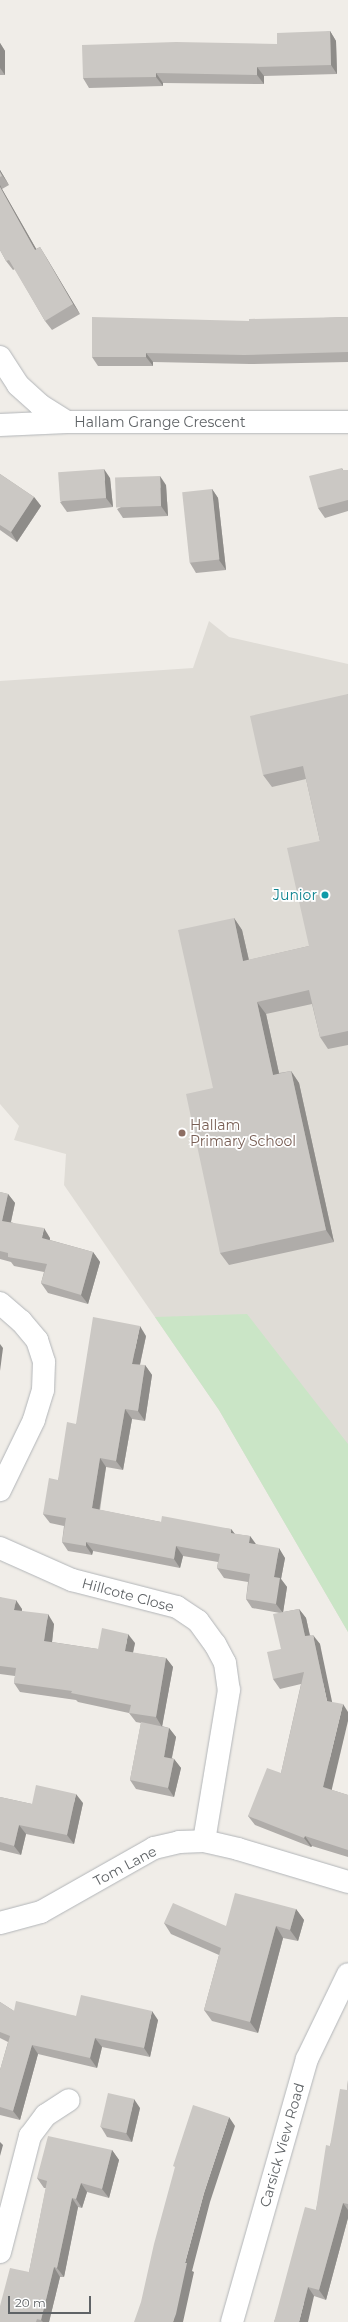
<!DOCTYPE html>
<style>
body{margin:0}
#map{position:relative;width:348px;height:2322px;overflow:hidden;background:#f0ede8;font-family:Montserrat,sans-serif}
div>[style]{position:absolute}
.education>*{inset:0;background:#dfdcd6}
.green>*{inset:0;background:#cae5c6}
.roads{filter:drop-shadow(0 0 1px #b2b5b8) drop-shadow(0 0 1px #b2b5b8)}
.minor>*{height:22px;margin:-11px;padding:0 11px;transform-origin:11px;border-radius:11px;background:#fff}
.wall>*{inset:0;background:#afaca9}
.shaded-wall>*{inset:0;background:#8e8c89}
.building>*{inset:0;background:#cbc8c4;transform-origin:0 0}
.dots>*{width:11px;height:11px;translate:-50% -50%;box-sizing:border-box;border:2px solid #fff;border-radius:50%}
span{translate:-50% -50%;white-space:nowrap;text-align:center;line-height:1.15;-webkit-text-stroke:3.5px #fff;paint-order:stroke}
.street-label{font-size:14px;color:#5f6366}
.culture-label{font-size:14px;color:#0d838f}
.right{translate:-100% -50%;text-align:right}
.education-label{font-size:14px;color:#785e54}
.left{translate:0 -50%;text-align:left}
.scale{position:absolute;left:8px;top:2296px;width:83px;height:18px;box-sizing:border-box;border:2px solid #5f6366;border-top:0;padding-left:5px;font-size:12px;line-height:14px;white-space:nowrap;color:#5f6366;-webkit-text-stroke:3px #fff;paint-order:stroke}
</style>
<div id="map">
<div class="education">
<div style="clip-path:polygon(209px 621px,229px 637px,348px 664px,348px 1632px,219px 1410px,64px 1185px,66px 1154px,14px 1140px,19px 1126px,0 1104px,0 681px,193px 668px)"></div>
</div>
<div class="green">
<div style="clip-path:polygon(247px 1314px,348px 1444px,348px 1632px,219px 1410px,155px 1317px)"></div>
</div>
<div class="roads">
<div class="minor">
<div style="left:0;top:357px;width:33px;rotate:57deg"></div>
<div style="left:18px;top:385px;width:30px;rotate:42deg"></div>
<div style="left:40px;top:405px;width:32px;rotate:32deg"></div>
<div style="left:67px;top:422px;width:281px"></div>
<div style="left:0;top:425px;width:67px;rotate:-2.6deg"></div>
<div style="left:0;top:1303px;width:28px;rotate:41deg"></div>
<div style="left:21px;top:1321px;width:25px;rotate:50deg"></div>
<div style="left:37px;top:1340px;width:23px;rotate:72deg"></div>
<div style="left:44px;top:1362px;width:28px;rotate:92deg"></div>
<div style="left:43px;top:1390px;width:31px;rotate:107deg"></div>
<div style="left:34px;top:1420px;width:78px;rotate:115.9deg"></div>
<div style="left:0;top:1548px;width:79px;rotate:24deg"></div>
<div style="left:72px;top:1580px;width:108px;rotate:14.4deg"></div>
<div style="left:177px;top:1607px;width:25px;rotate:34deg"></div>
<div style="left:198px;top:1621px;width:29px;rotate:54deg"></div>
<div style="left:215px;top:1644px;width:21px;rotate:62deg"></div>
<div style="left:225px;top:1663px;width:27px;rotate:82deg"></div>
<div style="left:229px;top:1690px;width:153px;rotate:99.4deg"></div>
<div style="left:0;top:1923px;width:42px;rotate:-15deg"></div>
<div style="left:41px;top:1912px;width:130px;rotate:-29.5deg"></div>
<div style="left:154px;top:1848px;width:26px;rotate:-13deg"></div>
<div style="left:179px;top:1842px;width:25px;rotate:-2deg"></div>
<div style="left:204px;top:1841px;width:35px;rotate:13deg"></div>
<div style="left:238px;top:1849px;width:115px;rotate:16.7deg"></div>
<div style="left:0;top:2252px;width:120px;rotate:-75.5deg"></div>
<div style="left:30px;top:2136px;width:26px;rotate:-53deg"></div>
<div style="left:46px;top:2115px;width:27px;rotate:-33deg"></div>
<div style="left:232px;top:2322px;width:273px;rotate:-74.1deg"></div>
<div style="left:307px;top:2059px;width:94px;rotate:-64.2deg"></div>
</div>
</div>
<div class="wall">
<div style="clip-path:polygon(330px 31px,336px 41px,337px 74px,264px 76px,264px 84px,163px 83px,163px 86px,89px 88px,83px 78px,277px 44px)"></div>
<div style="clip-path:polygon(0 43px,5px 51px,5px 75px,0 75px)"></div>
<div style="clip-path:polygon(0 170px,9px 185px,2px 189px,36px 249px,40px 247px,46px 257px,80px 314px,52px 330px,45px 321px,15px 269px,13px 270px,6px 261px,0 250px)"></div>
<div style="clip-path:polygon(348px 317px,348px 362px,250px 364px,153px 362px,153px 366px,98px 366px,92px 357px,249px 321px)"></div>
<div style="clip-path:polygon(342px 468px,343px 470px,348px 470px,348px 511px,325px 518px,318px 508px)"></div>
<div style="clip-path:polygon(0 474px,34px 497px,41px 506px,17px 542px,0 530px)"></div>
<div style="clip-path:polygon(110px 478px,113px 507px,67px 512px,60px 502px)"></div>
<div style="clip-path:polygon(166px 485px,168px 516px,123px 518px,117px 509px)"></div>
<div style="clip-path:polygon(212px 489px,218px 498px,226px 570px,196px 573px,190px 563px)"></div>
<div style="clip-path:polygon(348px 694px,348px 1045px,328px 1049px,320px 1037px,312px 1004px,266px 1014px,279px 1073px,291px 1071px,299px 1083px,334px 1242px,229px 1265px,220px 1253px,213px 1088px,234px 918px,242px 930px,249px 960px,309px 946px,320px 841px,306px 779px,272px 787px,263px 775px)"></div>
<div style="clip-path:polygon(0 1192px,8px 1194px,15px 1203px,11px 1222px,50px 1238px,50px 1240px,93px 1252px,100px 1262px,88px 1304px,48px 1293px,41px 1283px,44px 1272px,14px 1266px,11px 1262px,0 1259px)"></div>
<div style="clip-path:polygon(146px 1336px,140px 1365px,145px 1365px,152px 1375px,145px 1421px,132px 1419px,123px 1470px,106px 1467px,100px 1510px,161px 1522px,231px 1529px,235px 1534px,250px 1536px,256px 1544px,285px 1558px,281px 1579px,287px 1587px,283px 1612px,299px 1609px,306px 1618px,310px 1635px,320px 1644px,332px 1790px,348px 1795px,348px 1857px,312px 1846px,311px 1847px,255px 1825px,248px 1816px,281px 1773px,301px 1684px,280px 1689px,273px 1679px,281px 1649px,280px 1613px,252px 1608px,246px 1599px,248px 1582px,224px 1578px,217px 1568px,218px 1562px,183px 1556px,180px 1568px,93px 1551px,92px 1555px,68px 1551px,62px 1542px,64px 1526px,50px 1523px,43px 1514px,58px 1480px,76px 1424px)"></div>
<div style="clip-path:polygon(0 1597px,22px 1609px,22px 1611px,54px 1624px,52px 1642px,98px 1649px,135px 1643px,133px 1653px,166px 1658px,173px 1667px,162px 1726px,169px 1728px,176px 1737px,172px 1758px,174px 1759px,181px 1768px,174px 1797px,136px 1789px,130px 1780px,141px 1723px,136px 1722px,129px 1713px,78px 1702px,76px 1700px,20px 1692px,14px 1683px,15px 1676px,0 1674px)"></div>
<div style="clip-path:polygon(0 1797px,32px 1804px,83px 1803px,74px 1844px,26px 1834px,21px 1855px,0 1850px)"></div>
<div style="clip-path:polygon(296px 1909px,304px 1920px,298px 1941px,283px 1938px,258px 2033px,212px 2021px,204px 2010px,219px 1955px,171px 1934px,164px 1923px,226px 1926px)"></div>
<div style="clip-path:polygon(0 2002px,14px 2011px,76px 2016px,158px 2020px,150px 2057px,102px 2047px,97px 2068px,38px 2054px,20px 2120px,0 2115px,0 2070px,8px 2042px,0 2038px)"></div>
<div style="clip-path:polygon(348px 2080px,348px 2218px,326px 2300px,314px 2296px,274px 2322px,316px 2210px,330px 2146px,347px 2090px)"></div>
<div style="clip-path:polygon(140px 2108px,132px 2142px,107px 2137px,101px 2127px)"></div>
<div style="clip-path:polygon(112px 2150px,119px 2160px,109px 2198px,87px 2192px,82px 2208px,78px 2207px,64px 2277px,60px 2277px,49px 2322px,0 2322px,29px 2272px,46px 2188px,44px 2188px,37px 2178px)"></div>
</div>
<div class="shaded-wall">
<div style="clip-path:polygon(330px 31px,336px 41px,337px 74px,331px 65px)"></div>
<div style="clip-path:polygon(0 43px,5px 51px,5px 75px,0 68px)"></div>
<div style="clip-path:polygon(257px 67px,264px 76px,264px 84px,257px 75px)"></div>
<div style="clip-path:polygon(156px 73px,163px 83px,163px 86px,156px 77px)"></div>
<div style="clip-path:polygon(0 170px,9px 185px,0 172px)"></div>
<div style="clip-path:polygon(0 185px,2px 189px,42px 259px,35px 250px,0 187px)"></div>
<div style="clip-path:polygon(40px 247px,46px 257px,80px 314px,73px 304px)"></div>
<div style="clip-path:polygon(146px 353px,153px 362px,153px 366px,146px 357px)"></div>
<div style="clip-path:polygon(104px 469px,110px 478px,113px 507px,106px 498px)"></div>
<div style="clip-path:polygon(160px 476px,166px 485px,168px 516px,161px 506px)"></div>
<div style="clip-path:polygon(212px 489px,218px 498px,226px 570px,219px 560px)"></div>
<div style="clip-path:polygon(34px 497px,41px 506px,17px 542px,11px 532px)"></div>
<div style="clip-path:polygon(234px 918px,242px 930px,252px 974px,243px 961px)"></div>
<div style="clip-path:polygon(257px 1002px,266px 1014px,282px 1087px,273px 1075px)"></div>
<div style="clip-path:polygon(291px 1071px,299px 1083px,334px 1242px,326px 1230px)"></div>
<div style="clip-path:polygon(8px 1194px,15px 1203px,9px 1230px,2px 1221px)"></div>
<div style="clip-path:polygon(44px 1228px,50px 1238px,48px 1247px,42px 1238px)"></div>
<div style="clip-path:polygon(93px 1252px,100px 1262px,88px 1304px,81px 1295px)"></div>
<div style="clip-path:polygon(140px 1326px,146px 1336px,138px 1373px,132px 1364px)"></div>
<div style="clip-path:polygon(0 1344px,3px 1348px,0 1371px)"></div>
<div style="clip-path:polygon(145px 1365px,152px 1375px,145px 1421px,138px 1411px)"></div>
<div style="clip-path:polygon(125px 1409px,132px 1419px,123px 1470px,116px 1461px)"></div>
<div style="clip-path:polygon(100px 1458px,106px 1467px,98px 1517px,92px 1508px)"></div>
<div style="clip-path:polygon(231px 1529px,238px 1538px,231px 1533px)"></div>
<div style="clip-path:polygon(250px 1536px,257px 1546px,249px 1543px)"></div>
<div style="clip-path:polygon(86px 1542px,93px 1551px,92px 1555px,86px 1546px)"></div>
<div style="clip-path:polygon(176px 1546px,183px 1556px,180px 1568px,174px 1559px)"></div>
<div style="clip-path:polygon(279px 1548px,285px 1558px,281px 1579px,287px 1587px,283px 1613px,276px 1604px,274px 1577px)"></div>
<div style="clip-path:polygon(16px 1600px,22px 1609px,21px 1619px,14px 1610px)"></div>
<div style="clip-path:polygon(299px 1609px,306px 1618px,312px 1646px,305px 1636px)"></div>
<div style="clip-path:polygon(48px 1614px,54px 1624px,51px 1651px,44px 1641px)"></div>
<div style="clip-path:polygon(128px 1634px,135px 1643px,131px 1661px,125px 1651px)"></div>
<div style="clip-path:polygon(313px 1635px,320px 1644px,334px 1711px,327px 1701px)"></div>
<div style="clip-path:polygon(166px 1658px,173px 1667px,162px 1727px,156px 1717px)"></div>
<div style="clip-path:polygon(343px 1704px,348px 1712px,348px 1721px,330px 1797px,323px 1787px)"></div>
<div style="clip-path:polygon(169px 1728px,176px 1737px,170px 1766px,164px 1757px)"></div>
<div style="clip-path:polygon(174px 1759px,181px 1768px,174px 1797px,168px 1788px)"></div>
<div style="clip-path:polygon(76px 1794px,83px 1803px,74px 1844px,67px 1835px)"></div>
<div style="clip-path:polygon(19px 1825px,26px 1834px,21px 1855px,14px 1846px)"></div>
<div style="clip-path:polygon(305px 1836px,312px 1846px,311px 1847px,304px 1838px)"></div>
<div style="clip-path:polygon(296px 1909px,304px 1920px,298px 1941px,290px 1930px)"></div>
<div style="clip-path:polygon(276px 1926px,283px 1938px,258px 2033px,250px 2022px)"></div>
<div style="clip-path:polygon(152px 2011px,158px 2020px,150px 2057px,144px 2048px)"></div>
<div style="clip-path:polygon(95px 2038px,102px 2047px,97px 2068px,90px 2058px)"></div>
<div style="clip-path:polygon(32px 2045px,38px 2054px,20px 2120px,13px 2111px)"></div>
<div style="clip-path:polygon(134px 2099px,140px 2108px,132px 2142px,126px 2133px)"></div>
<div style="clip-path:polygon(229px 2117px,235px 2126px,210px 2202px,192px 2271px,194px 2272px,183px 2322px,173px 2322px,185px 2263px,204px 2193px)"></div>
<div style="clip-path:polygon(0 2142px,3px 2145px,0 2156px)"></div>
<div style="clip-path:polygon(112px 2150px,119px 2160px,109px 2198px,102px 2189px)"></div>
<div style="clip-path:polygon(81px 2183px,87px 2192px,82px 2208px,76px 2199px)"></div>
<div style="clip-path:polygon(72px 2198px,78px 2207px,64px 2277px,57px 2268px)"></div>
<div style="clip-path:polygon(343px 2203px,348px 2210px,348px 2218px,326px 2300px,319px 2290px)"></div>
<div style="clip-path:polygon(54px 2267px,60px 2277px,49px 2322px,43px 2322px,41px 2320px)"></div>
<div style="clip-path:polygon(308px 2287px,314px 2296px,308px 2322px,299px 2322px)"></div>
</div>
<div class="building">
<div style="clip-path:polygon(330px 31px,331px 65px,257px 67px,257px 75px,156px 73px,156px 77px,83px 78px,82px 45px,176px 42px,277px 44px,277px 33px)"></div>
<div style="clip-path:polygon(0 172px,2px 176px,0 177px)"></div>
<div style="clip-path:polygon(0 187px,35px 250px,40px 247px,73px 304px,45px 321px,9px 260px,6px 261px,0 250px)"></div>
<div style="clip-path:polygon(92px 317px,249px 321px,249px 319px,348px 317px,348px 352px,244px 355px,146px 353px,146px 357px,92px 357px)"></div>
<div style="clip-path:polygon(342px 468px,342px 470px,348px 470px,348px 500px,318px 508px,309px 476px)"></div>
<div style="left:104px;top:469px;width:29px;height:46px;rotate:86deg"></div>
<div style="clip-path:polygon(0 474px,34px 497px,11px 532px,0 525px)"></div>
<div style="left:160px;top:476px;width:30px;height:45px;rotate:88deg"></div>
<div style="left:212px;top:489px;width:71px;height:30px;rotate:84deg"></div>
<div style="clip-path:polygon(348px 694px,348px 1031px,320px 1037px,309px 990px,257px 1002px,273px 1075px,291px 1071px,326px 1230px,220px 1253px,186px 1094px,213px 1088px,178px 930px,234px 918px,243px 961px,309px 946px,287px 848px,320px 841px,303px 766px,263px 775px,250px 716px)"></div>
<div style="clip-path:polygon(0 1192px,8px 1194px,2px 1221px,44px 1228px,42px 1238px,93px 1252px,81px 1295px,41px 1283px,47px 1264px,8px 1257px,8px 1253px,0 1251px)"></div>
<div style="clip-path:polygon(93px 1317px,140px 1326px,132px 1364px,145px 1365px,138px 1411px,125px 1409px,116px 1461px,100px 1458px,92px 1508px,161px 1522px,162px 1516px,231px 1529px,231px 1533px,250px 1536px,249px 1543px,279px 1548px,274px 1577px,280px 1578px,276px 1604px,246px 1599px,250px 1574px,217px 1568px,220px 1554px,176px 1546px,174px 1559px,86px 1542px,86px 1546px,62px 1542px,66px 1518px,43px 1514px,49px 1478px,58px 1480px,67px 1422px,76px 1424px)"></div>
<div style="clip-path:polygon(0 1597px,16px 1600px,14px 1610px,48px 1614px,44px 1641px,98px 1649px,102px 1628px,128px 1634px,125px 1651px,166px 1658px,156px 1717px,129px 1713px,131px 1705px,71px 1693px,72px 1691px,14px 1683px,16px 1668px,0 1666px)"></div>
<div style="clip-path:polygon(299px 1609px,305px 1636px,313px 1635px,327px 1701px,343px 1704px,323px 1787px,348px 1795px,348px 1850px,305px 1836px,304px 1838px,248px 1816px,267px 1768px,281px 1773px,304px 1672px,273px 1679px,267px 1652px,281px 1649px,273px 1614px)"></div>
<div style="clip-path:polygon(141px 1722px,169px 1728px,164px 1757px,174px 1759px,168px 1788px,130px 1780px)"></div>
<div style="clip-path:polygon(36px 1785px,76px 1794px,67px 1835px,19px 1825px,14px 1846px,0 1842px,0 1797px,32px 1804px)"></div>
<div style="clip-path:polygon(235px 1893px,296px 1909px,290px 1930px,276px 1926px,250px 2022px,204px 2010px,221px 1948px,164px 1923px,173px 1903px,226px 1926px)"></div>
<div style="clip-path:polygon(81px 1995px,152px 2011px,144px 2048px,95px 2038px,90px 2058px,32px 2045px,13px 2111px,0 2107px,0 2070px,10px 2036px,0 2032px,0 2002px,14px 2011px,16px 2001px,76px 2016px)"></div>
<div style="clip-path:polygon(348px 2080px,348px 2204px,343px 2203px,319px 2290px,308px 2287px,299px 2322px,274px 2322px,305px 2207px,316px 2210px,326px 2145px,330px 2146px,340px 2089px,347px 2090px)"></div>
<div style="left:108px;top:2093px;width:27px;height:35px;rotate:13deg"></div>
<div style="clip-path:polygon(193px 2105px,229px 2117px,204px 2193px,185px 2263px,187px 2263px,176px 2314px,173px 2322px,134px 2322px,141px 2302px,154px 2244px,175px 2167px,173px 2166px)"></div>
<div style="clip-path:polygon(48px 2136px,112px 2150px,102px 2189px,81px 2183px,76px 2199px,72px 2198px,57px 2268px,54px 2267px,41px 2320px,37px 2319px,36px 2322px,0 2322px,0 2306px,10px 2268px,29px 2272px,47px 2181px,37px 2178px)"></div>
</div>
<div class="dots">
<div style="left:325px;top:895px;background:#0f9aa8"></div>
<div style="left:182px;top:1133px;background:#8d6e63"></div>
</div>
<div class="street-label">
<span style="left:160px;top:422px">Hallam Grange Crescent</span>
<span style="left:128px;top:1595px;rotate:15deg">Hillcote Close</span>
<span style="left:125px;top:1866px;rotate:-28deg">Tom Lane</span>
<span style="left:282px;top:2145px;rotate:-74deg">Carsick View Road</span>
</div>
<div class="culture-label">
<span class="right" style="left:317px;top:895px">Junior</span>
</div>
<div class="education-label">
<span class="left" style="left:190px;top:1133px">Hallam<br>Primary School</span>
</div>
<div class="scale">20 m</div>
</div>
